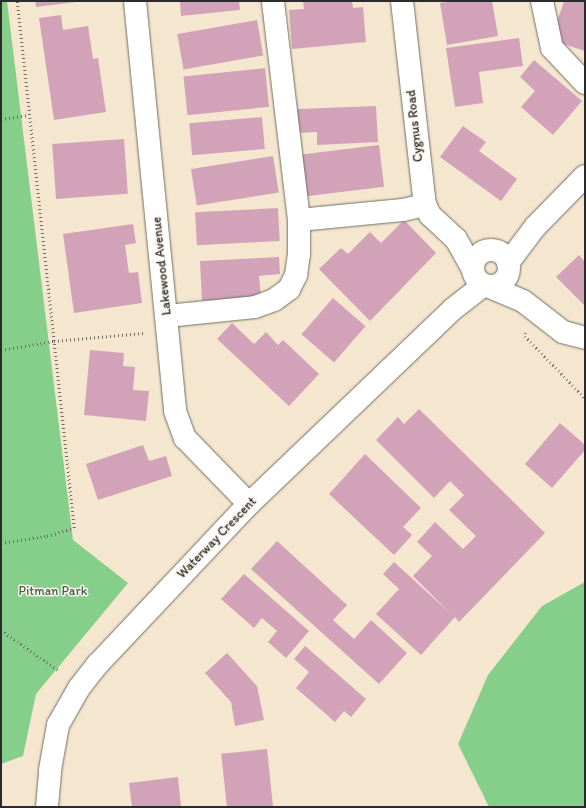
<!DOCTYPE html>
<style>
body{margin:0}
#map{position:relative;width:586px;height:808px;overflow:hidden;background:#f5e7cf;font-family:Itim,sans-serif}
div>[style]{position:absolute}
.green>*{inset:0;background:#85cf8b}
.building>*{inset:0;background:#d2a3b8;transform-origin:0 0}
.path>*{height:2.5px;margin-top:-1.25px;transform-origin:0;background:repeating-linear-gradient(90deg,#726d64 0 1px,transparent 0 4px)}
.roads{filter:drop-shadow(0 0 1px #726d64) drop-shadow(0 0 1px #726d64)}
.minor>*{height:22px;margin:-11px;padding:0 11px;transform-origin:11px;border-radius:11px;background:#fff}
.minor>.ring{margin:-11px;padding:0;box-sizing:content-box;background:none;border:22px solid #fff;border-radius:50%}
span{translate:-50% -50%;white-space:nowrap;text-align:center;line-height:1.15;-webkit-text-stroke:3px #fbf7ec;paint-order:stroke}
.street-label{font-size:13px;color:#2b2b2b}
.park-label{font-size:13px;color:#465c48}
.frame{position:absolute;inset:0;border:2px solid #2b2b2b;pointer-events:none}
</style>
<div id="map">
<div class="green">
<div style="clip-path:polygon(1px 1px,7px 1px,73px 540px,128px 583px,36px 694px,23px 756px,1px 764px)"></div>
<div style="clip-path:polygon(585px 582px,585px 807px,489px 807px,458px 744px,488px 675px,542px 606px)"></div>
</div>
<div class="building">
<div style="clip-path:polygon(35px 1px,76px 1px,76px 2px,36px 7px)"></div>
<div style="clip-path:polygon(180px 1px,239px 1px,240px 10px,181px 16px)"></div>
<div style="clip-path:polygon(303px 1px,352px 1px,353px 8px,363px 7px,366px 42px,292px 49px,289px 10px,304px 9px)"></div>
<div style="clip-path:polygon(454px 1px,492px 1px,498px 36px,447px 45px,440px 3px)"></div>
<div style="clip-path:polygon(564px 1px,585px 1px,585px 51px,551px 40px)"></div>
<div style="clip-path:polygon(61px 15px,63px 30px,88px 26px,93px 59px,98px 58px,106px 112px,54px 120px,39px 18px)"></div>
<div style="left:257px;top:20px;width:36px;height:81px;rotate:80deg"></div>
<div style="clip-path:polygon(519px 38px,523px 66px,479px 72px,483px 103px,455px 107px,446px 48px)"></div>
<div style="clip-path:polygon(534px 60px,582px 101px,553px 135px,521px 107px,535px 91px,520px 77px)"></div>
<div style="left:265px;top:68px;width:39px;height:82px;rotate:84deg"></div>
<div style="clip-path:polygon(376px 106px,378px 142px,317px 145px,317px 132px,297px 133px,297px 109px)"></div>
<div style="left:262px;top:117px;width:32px;height:73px;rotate:85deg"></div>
<div style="clip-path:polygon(463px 126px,486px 142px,479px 151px,517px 179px,501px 201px,440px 157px)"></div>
<div style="left:124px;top:139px;width:55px;height:72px;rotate:86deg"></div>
<div style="left:379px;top:145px;width:42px;height:80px;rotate:83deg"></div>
<div style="left:273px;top:156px;width:37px;height:83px;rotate:81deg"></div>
<div style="left:278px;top:208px;width:33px;height:83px;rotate:87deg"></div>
<div style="clip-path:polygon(404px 220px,436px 253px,370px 321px,319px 269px,341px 248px,348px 254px,370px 232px,381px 243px)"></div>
<div style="clip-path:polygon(133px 224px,136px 243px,125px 245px,129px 273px,138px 272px,142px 303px,74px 313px,63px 234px)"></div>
<div style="clip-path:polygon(579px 255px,585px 262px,585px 306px,556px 277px)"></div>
<div style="clip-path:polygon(279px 257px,280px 274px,259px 276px,261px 297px,202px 301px,200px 261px)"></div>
<div style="left:333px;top:298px;width:43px;height:48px;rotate:41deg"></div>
<div style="clip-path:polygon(232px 323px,254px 344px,266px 332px,278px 345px,283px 340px,319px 374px,289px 406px,217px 339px)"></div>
<div style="clip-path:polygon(90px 350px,124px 353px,123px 366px,135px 367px,133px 390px,149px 391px,146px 421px,84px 415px)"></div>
<div style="clip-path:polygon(419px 409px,545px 533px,459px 622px,455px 617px,421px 655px,376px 614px,399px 589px,383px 574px,394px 562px,450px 613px,413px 576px,432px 556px,417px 542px,435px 522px,463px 549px,476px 536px,449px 510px,464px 495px,450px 481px,434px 498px,376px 440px,398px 417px,404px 424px)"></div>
<div style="clip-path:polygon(560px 423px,585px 445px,585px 450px,552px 488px,525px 464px)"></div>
<div style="clip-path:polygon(143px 445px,149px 461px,166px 456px,172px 476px,98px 500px,86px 464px)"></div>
<div style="clip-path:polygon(365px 454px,421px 508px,403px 527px,412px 535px,394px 555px,329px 494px)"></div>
<div style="clip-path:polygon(277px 541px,347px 605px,333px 620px,354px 639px,371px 620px,407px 653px,379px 684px,251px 569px)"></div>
<div style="clip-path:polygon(244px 574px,309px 631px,286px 658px,268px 642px,277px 631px,262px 618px,254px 628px,221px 599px)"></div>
<div style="clip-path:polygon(305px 646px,366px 699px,351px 717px,344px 711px,335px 722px,296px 688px,309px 672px,294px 659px)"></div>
<div style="clip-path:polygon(227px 653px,257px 686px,264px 720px,235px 726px,231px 702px,205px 673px)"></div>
<div style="left:267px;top:749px;width:58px;height:46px;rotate:84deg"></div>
<div style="clip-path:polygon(178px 777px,181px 807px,132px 807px,129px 783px)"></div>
</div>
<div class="path">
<div style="left:1px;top:119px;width:28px;rotate:-8deg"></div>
<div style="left:526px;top:333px;width:3px;rotate:108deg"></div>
<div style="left:525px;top:336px;width:86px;rotate:45.9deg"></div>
<div style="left:1px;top:350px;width:54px;rotate:-9.6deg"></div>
<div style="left:54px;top:341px;width:90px;rotate:-5.1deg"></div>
<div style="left:1px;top:543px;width:47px;rotate:-8.7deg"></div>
<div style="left:47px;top:536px;width:28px;rotate:-17deg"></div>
<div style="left:74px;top:528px;width:530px;rotate:-96.17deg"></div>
<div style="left:1px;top:630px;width:70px;rotate:35.1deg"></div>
</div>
<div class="roads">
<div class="minor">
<div style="left:135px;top:1px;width:412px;rotate:84.4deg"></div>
<div style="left:175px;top:411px;width:29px;rotate:70deg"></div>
<div style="left:185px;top:438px;width:92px;rotate:45.9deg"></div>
<div style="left:402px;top:1px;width:205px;rotate:83.6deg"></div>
<div style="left:425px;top:205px;width:11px;rotate:63deg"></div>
<div style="left:430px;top:215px;width:35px;rotate:43deg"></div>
<div style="left:456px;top:239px;width:33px;rotate:61deg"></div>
<div style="left:542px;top:1px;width:48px;rotate:78deg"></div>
<div style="left:552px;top:48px;width:48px;rotate:46.7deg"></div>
<div style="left:299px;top:220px;width:104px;rotate:-5.5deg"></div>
<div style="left:403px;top:210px;width:23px;rotate:-13deg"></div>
<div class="ring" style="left:473px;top:250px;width:14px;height:14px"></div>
<div style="left:508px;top:263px;width:45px;rotate:-53.1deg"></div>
<div style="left:535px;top:227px;width:71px;rotate:-45.6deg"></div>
<div style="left:490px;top:287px;width:36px;rotate:23deg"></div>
<div style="left:523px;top:301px;width:51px;rotate:37.8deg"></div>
<div style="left:563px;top:332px;width:23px;rotate:15deg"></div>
<div style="left:167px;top:316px;width:88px;rotate:-5.8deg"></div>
<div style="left:255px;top:307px;width:20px;rotate:-20deg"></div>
<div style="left:274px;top:300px;width:19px;rotate:-36deg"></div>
<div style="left:289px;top:289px;width:16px;rotate:-63deg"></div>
<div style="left:296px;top:275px;width:21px;rotate:-82deg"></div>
<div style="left:299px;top:254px;width:34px;rotate:-90deg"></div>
<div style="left:299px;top:220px;width:221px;rotate:-96.8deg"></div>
<div style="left:47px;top:807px;width:37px;rotate:-85deg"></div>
<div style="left:50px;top:770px;width:46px;rotate:-79.9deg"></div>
<div style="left:58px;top:725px;width:43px;rotate:-60.4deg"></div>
<div style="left:79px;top:688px;width:31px;rotate:-52deg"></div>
<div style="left:98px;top:664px;width:220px;rotate:-46.7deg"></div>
<div style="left:249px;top:504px;width:282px;rotate:-43.7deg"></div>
<div style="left:453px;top:309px;width:39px;rotate:-38deg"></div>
</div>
</div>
<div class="street-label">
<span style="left:415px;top:126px;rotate:-96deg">Cygnus Road</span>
<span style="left:162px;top:266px;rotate:-96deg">Lakewood Avenue</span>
<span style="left:217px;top:538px;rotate:-46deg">Waterway Crescent</span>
</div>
<div class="park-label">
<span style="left:53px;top:591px">Pitman Park</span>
</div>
<div class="frame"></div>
</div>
